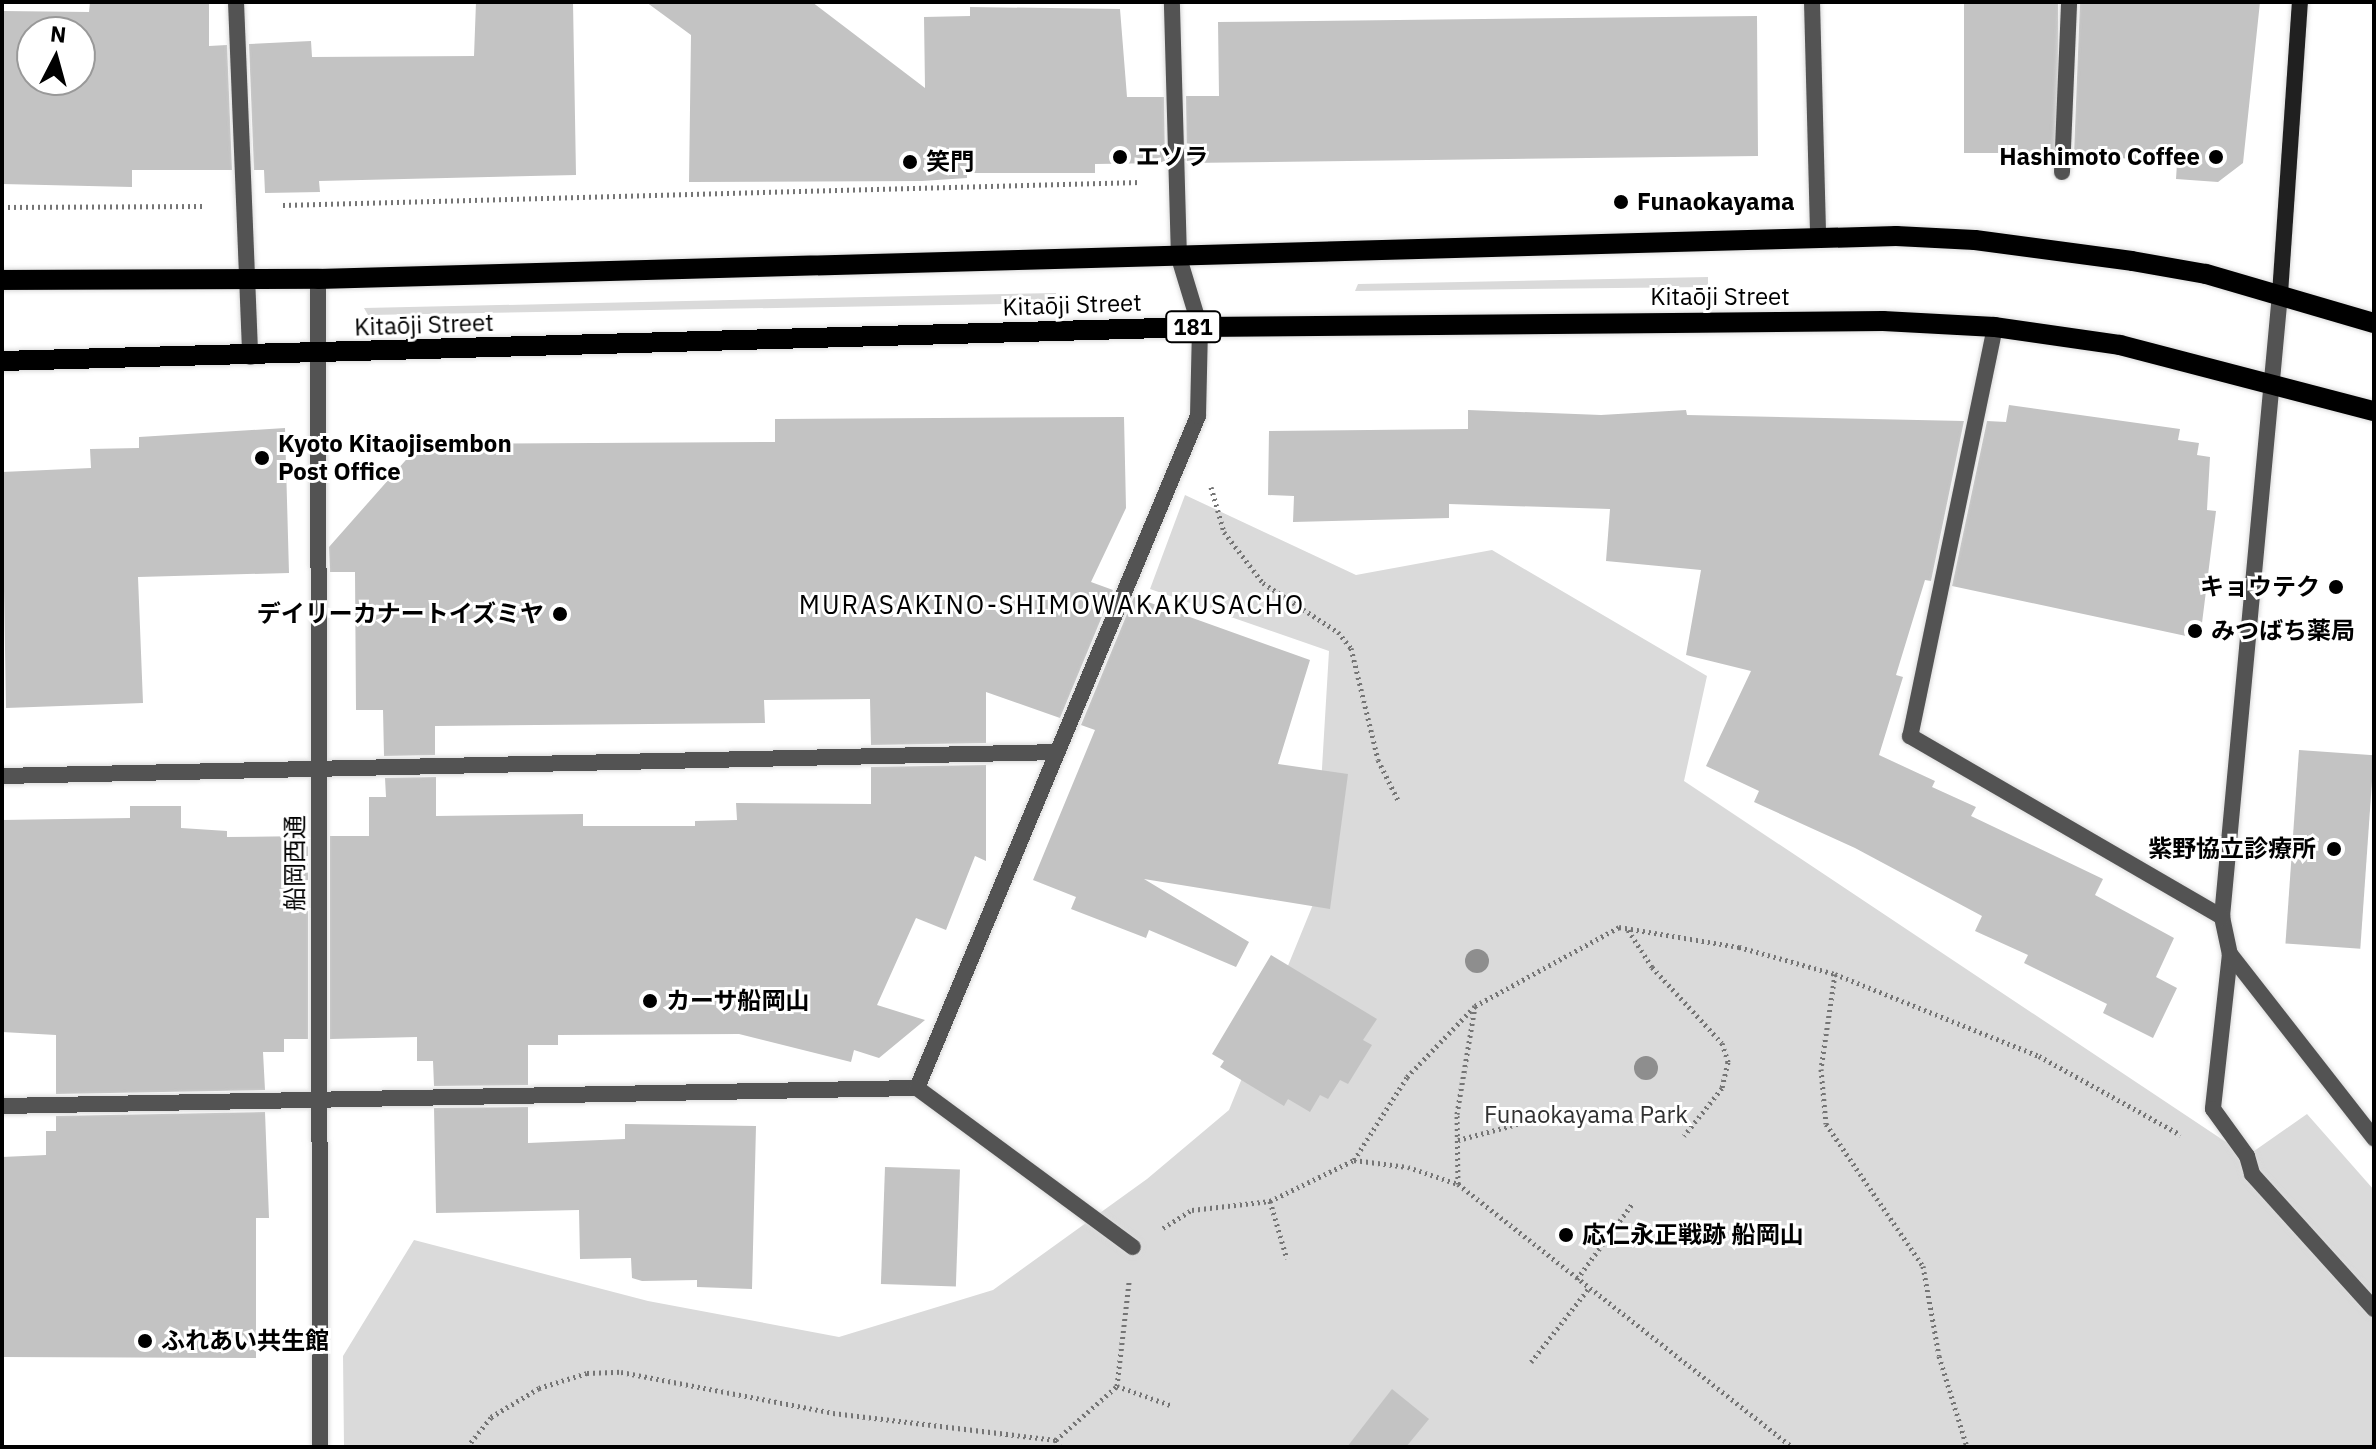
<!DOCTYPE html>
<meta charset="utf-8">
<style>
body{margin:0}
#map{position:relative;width:2376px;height:1449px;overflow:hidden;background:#fff;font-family:"IBM Plex Sans","Noto Sans JP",sans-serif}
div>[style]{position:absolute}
.green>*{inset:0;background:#dadada}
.building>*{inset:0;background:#c3c3c3;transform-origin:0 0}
.path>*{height:5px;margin-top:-2.5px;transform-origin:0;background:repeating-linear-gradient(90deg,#757575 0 2px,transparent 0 6px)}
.roads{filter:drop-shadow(0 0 2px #dbdbdb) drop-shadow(0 0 2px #dbdbdb)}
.lane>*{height:16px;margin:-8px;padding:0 8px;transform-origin:8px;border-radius:8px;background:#535353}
.street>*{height:16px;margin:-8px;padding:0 8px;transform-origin:8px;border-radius:8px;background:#535353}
.secondary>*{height:16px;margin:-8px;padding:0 8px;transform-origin:8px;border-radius:8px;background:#202020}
.primary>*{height:20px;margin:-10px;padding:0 10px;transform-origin:10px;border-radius:10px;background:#000}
.trees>*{width:24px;height:24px;margin:-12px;border-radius:50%;background:#8e8e8e}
.dots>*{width:22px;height:22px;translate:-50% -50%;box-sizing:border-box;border:4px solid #fff;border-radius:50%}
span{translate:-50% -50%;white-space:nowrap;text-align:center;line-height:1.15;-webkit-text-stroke:6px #fff;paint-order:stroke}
.shield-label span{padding:2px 6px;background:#fff;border:2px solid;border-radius:6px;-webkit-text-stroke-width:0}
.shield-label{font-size:22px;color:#000;font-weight:700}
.poi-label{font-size:24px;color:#000;font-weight:700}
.left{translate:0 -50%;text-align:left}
.right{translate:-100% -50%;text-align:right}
.street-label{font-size:24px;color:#000}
.park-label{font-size:24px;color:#313131}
.neighbourhood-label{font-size:26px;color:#000;letter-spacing:2px}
.frame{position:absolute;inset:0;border:4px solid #000;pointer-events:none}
.north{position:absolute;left:16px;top:16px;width:80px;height:80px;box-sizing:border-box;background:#fff;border:2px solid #999;border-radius:50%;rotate:6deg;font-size:22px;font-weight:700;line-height:32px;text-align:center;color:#000}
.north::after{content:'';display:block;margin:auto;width:28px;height:36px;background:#000;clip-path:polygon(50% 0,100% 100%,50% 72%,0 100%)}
</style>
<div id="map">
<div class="green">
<div style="clip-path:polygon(1708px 277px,1708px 287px,1355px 291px,1358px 284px)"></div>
<div style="clip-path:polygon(1056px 293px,1056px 303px,368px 315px,364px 308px)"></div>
<div style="clip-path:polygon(1185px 495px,1356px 575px,1492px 550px,1707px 676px,1684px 781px,2247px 1156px,2307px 1114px,2374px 1190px,2374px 1447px,344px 1447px,343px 1356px,414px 1240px,648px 1301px,839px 1337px,993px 1290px,1147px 1179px,1229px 1110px,1314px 902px,1329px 651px,1150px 589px)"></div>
</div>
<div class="building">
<div style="clip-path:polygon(evenodd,90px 2px,209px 2px,209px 46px,227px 45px,232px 170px,132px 170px,132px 187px,2px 184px,2px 11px,89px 12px,90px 2px,32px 32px,80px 32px,80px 80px,32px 80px,32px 32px)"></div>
<div style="clip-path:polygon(476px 2px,573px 2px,576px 175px,319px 181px,320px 192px,265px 193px,264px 170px,254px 170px,249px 44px,311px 41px,312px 57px,474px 56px)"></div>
<div style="clip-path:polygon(646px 2px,812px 2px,925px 88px,924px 17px,970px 16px,970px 7px,1120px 9px,1127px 97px,1164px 97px,1165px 163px,1095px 164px,1095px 173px,967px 173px,967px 178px,922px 181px,689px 182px,691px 35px)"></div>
<div style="left:1964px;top:2px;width:94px;height:151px"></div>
<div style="clip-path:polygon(2080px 2px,2260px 2px,2243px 163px,2218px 182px,2176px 179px,2177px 163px,2074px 154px)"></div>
<div style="clip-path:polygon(1757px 16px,1758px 156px,1187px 163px,1186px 96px,1219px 96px,1218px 22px)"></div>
<div style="clip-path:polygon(2009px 405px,2180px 429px,2178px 440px,2199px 443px,2197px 455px,2210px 457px,2207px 510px,2216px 511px,2200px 639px,1952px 586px,1987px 421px,2006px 422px)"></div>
<div style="clip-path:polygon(1468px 410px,1601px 415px,1686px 410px,1687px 415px,1964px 421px,1931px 581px,1925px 580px,1896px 675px,1903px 677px,1879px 755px,1935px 781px,1932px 787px,1976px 807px,1971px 816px,2103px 879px,2095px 895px,2174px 938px,2156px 977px,2177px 988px,2153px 1038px,2103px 1013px,2107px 1004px,2024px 963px,2028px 955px,1975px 931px,1982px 916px,1855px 848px,1754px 802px,1759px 791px,1706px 766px,1751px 671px,1686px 655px,1701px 570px,1606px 561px,1610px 509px,1449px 504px,1449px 518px,1293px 522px,1294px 496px,1268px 495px,1269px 431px,1468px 429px)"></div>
<div style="clip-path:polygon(1124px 417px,1126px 508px,1091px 582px,1113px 590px,1060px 718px,986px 692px,986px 743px,871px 745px,870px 699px,764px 700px,765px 723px,435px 726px,435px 755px,384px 756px,383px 710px,356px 710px,355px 572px,330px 572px,329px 547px,420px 444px,775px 442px,775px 419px)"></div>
<div style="clip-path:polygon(285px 428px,289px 573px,138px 577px,143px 703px,6px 708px,2px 472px,91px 468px,90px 449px,139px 448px,139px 437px)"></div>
<div style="clip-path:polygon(1134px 597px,1310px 660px,1278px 764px,1348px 774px,1330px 909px,1144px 879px,1249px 942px,1236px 967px,1149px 930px,1146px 938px,1071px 909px,1076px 897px,1033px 880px,1095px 730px,1081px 725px)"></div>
<div style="left:2299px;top:750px;width:75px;height:194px;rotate:4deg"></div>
<div style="clip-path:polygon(986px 765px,986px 861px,975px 856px,946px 930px,916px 918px,877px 1005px,925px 1020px,879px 1058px,854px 1050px,851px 1062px,739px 1034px,558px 1035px,558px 1045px,528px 1045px,528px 1085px,434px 1086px,433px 1061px,417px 1061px,417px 1037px,330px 1039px,330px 836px,369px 836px,369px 797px,386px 797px,385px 778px,436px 777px,436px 816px,583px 814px,583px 826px,695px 826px,695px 821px,737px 820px,736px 803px,871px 804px,871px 767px)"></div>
<div style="clip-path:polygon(130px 806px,181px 806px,181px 828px,227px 831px,227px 837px,308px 836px,308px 1039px,284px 1039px,284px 1052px,263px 1052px,265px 1090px,56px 1094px,56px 1035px,2px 1032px,2px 820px,130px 818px)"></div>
<div style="clip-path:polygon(1271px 955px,1377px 1019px,1363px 1040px,1372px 1045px,1348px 1084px,1340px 1080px,1328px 1099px,1320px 1095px,1310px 1112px,1288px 1099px,1284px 1106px,1220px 1067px,1224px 1061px,1212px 1054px)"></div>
<div style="clip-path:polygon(528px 1107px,528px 1143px,625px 1139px,625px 1124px,756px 1126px,752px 1289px,697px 1287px,697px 1280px,642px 1281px,632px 1278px,631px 1258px,580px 1259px,579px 1210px,436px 1213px,434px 1108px)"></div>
<div style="clip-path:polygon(265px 1112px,269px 1218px,256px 1218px,256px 1358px,2px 1357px,2px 1157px,46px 1155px,46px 1131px,56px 1131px,56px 1116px)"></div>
<div style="left:885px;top:1167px;width:75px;height:117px;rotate:2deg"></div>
<div style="clip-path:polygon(1392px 1389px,1429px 1419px,1406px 1447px,1347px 1447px)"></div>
</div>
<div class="path">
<div style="left:283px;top:205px;width:858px;rotate:-1.54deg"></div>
<div style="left:2px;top:207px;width:203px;rotate:-0.3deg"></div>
<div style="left:1211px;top:487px;width:47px;rotate:73.9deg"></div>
<div style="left:1224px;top:532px;width:64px;rotate:52.6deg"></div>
<div style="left:1263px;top:583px;width:90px;rotate:33.2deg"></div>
<div style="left:1338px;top:632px;width:21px;rotate:51deg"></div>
<div style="left:1351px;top:648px;width:115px;rotate:76.4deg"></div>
<div style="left:1378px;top:760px;width:47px;rotate:63.4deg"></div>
<div style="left:1628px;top:930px;width:44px;rotate:57deg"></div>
<div style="left:1652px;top:967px;width:103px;rotate:47.4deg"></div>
<div style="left:1722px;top:1043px;width:20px;rotate:72deg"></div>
<div style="left:1728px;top:1062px;width:27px;rotate:103deg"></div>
<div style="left:1722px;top:1088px;width:61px;rotate:128.4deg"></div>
<div style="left:1835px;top:974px;width:96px;rotate:98.4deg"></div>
<div style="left:1821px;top:1069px;width:55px;rotate:84.8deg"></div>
<div style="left:1826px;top:1124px;width:172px;rotate:55.7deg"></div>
<div style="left:1923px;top:1266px;width:91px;rotate:79.9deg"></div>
<div style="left:1939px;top:1356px;width:95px;rotate:72.9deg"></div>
<div style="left:1458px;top:1140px;width:116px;rotate:-15deg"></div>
<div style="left:1354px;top:1160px;width:98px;rotate:-57.4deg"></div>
<div style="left:1407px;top:1077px;width:98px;rotate:-46.2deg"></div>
<div style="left:1475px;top:1006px;width:164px;rotate:-28.7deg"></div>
<div style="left:1619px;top:927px;width:122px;rotate:9.5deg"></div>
<div style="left:1739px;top:947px;width:100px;rotate:15.7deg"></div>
<div style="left:1835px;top:974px;width:220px;rotate:21.9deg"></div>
<div style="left:2039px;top:1056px;width:162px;rotate:29.1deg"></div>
<div style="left:1458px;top:1184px;width:70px;rotate:-90.8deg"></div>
<div style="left:1457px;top:1114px;width:109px;rotate:-80.5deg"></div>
<div style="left:1270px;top:1201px;width:60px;rotate:73.7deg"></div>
<div style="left:1163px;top:1228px;width:34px;rotate:-32deg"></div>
<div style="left:1192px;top:1210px;width:79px;rotate:-6.6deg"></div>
<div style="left:1270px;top:1201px;width:93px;rotate:-26deg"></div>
<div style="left:1354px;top:1160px;width:54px;rotate:7.4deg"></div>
<div style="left:1408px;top:1167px;width:53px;rotate:18.8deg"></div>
<div style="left:1458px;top:1184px;width:425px;rotate:38.2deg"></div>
<div style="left:1577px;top:1279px;width:93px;rotate:-53.7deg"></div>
<div style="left:1531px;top:1362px;width:94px;rotate:-51.9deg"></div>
<div style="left:1117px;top:1386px;width:59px;rotate:19.7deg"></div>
<div style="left:467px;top:1447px;width:38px;rotate:-51deg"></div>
<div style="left:491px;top:1417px;width:56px;rotate:-31.1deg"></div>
<div style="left:539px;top:1388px;width:50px;rotate:-17.4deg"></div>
<div style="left:587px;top:1373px;width:34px;rotate:-2deg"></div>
<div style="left:621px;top:1372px;width:216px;rotate:10.9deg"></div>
<div style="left:833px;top:1413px;width:225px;rotate:6.9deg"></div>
<div style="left:1060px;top:1447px;width:8px;rotate:-120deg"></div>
<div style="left:1056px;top:1440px;width:81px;rotate:-41.5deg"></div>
<div style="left:1117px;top:1386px;width:105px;rotate:-83.4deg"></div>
</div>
<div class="roads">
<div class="lane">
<div style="left:2062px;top:172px;width:170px;rotate:-87.6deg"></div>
<div style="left:2230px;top:954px;width:156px;rotate:96.3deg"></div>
<div style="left:2213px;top:1109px;width:58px;rotate:54.1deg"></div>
<div style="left:2247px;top:1156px;width:19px;rotate:74deg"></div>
<div style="left:2252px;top:1174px;width:182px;rotate:47.9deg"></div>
</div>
<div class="street">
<div style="left:236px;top:2px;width:355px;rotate:87.7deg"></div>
<div style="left:1812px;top:2px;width:236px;rotate:88.5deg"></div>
<div style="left:318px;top:279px;width:1168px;rotate:89.9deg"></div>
<div style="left:2280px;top:294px;width:626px;rotate:95.32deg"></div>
<div style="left:2222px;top:917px;width:38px;rotate:78deg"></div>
<div style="left:2230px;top:954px;width:234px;rotate:52deg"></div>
<div style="left:1995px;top:327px;width:418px;rotate:101.7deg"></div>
<div style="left:1910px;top:736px;width:361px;rotate:30.1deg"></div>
<div style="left:2px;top:776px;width:1055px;rotate:-1.3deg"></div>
<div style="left:917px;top:1088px;width:728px;rotate:-67.31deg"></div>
<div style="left:1198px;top:416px;width:89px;rotate:-88.7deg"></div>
<div style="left:1200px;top:327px;width:72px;rotate:-106.9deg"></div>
<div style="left:1179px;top:258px;width:256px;rotate:-91.6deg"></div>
<div style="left:2px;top:1106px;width:915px;rotate:-1.13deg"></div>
<div style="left:917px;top:1088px;width:268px;rotate:36.4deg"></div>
</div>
<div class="secondary">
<div style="left:2280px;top:294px;width:293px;rotate:-86.1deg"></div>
</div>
<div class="primary">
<div style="left:2px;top:280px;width:316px;rotate:-0.2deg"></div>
<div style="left:318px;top:279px;width:1579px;rotate:-1.56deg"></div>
<div style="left:1896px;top:236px;width:79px;rotate:2.9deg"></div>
<div style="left:1975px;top:240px;width:158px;rotate:7.6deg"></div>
<div style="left:2132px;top:261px;width:75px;rotate:10deg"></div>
<div style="left:2206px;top:274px;width:175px;rotate:16.3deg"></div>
<div style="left:2px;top:361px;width:1198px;rotate:-1.63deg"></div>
<div style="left:1200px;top:327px;width:683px;rotate:-0.5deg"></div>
<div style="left:1883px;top:321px;width:112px;rotate:3.1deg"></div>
<div style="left:1995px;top:327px;width:126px;rotate:8.2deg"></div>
<div style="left:2120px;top:345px;width:262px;rotate:14.6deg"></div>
</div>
</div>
<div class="trees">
<div style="left:1477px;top:961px"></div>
<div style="left:1646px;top:1068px"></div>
</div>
<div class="dots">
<div style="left:1120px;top:157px;background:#000"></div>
<div style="left:2216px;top:157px;background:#000"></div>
<div style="left:910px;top:162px;background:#000"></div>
<div style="left:1621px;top:202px;background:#000"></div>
<div style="left:262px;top:458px;background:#000"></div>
<div style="left:2336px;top:587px;background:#000"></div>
<div style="left:560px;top:614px;background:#000"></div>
<div style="left:2195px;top:631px;background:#000"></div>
<div style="left:2334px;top:849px;background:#000"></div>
<div style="left:650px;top:1001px;background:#000"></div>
<div style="left:1566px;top:1235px;background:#000"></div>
<div style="left:145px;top:1341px;background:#000"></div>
</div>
<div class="shield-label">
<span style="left:1193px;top:327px">181</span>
</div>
<div class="poi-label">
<span class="left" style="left:1136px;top:157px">エソラ</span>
<span class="right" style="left:2200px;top:157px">Hashimoto Coffee</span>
<span class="left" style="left:926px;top:162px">笑門</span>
<span class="left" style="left:1637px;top:202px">Funaokayama</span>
<span class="left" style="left:278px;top:458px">Kyoto Kitaojisembon<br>Post Office</span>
<span class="right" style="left:2320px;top:587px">キョウテク</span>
<span class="right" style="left:544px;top:614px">デイリーカナートイズミヤ</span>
<span class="left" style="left:2211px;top:631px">みつばち薬局</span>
<span class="right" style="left:2316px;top:849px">紫野協立診療所</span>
<span class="left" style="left:666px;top:1001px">カーサ船岡山</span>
<span class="left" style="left:1582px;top:1235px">応仁永正戦跡 船岡山</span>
<span class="left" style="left:161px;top:1341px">ふれあい共生館</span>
</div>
<div class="street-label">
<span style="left:1720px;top:297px">Kitaōji Street</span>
<span style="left:1072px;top:305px;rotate:-2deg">Kitaōji Street</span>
<span style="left:424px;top:325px;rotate:-2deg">Kitaōji Street</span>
<span style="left:295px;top:863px;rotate:-90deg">船岡西通</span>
</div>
<div class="park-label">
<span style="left:1586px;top:1115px">Funaokayama Park</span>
</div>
<div class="neighbourhood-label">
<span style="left:1052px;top:605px">MURASAKINO-SHIMOWAKAKUSACHO</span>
</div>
<div class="frame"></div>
<div class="north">N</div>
</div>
